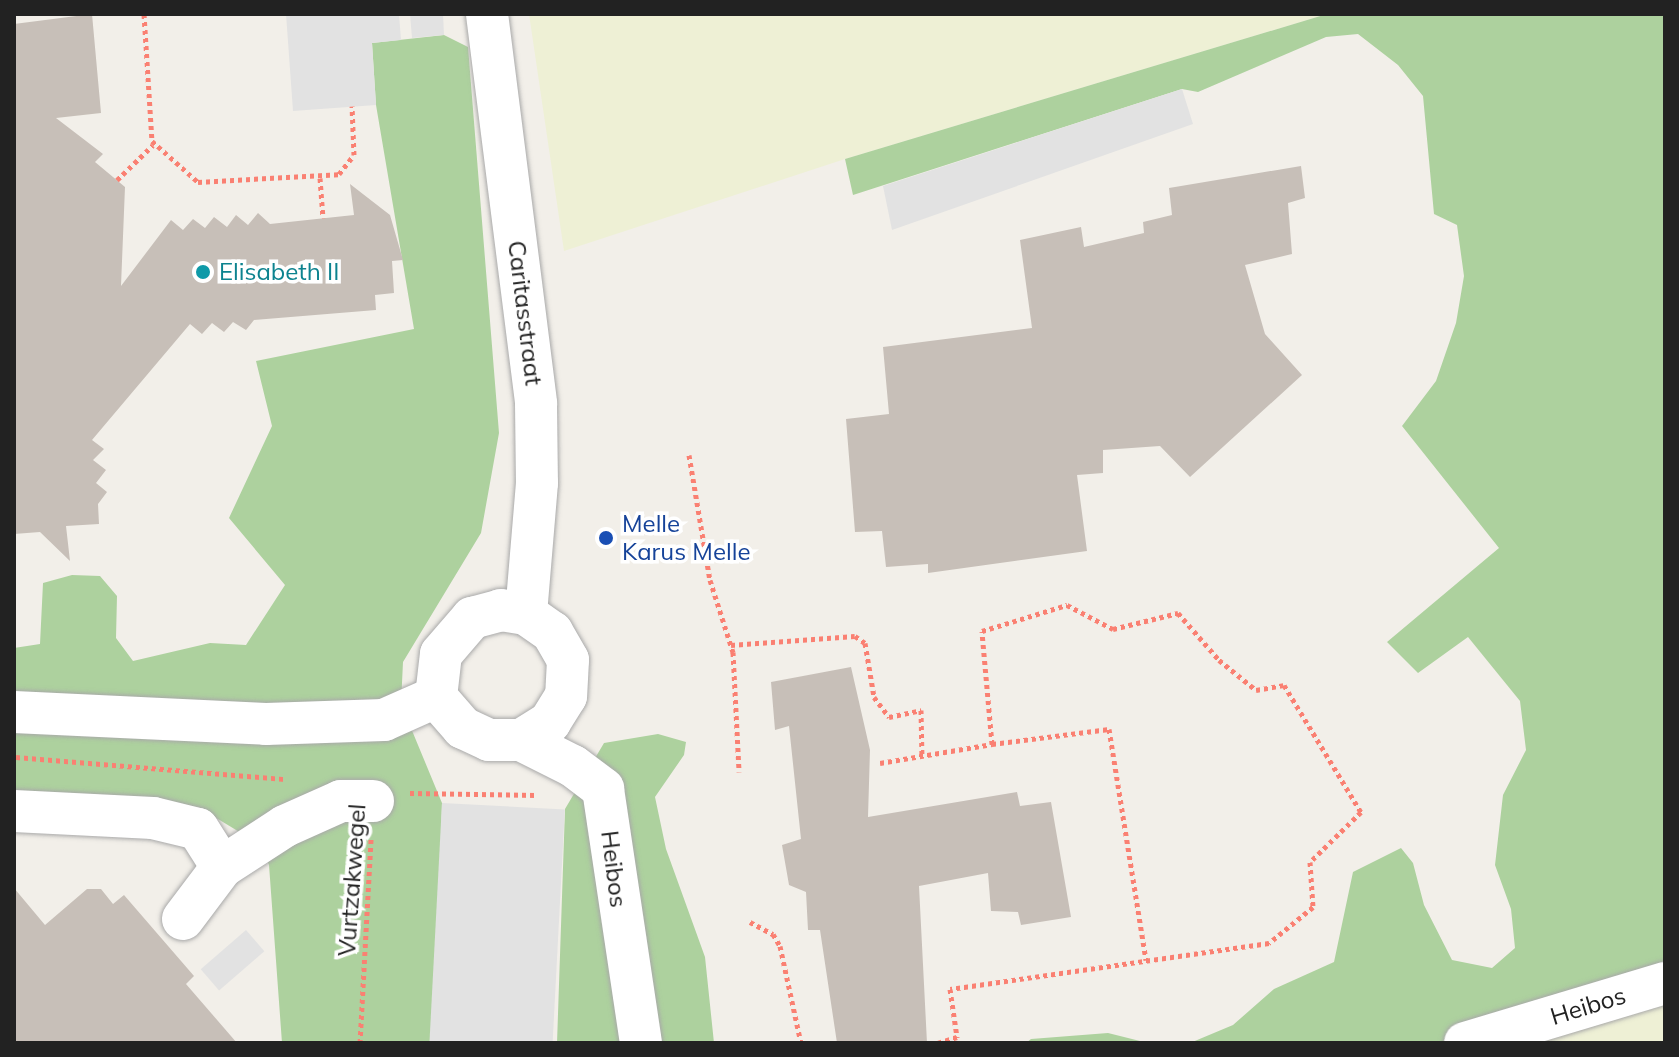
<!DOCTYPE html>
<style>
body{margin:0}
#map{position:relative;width:1679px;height:1057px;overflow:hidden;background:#f2efe9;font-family:Mulish,sans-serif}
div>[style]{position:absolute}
.farmland>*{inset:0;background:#eef0d5}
.forest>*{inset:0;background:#add19e}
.parking>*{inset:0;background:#e2e2e2;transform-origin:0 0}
.building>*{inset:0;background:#c7bfb8}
.path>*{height:5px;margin-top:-2.5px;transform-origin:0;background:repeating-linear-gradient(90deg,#fa8072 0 4px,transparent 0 8px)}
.roads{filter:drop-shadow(0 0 2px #a9a9a9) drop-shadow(0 0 2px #a9a9a9)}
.minor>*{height:42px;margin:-21px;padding:0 21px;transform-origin:21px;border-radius:21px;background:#fff}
.dots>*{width:22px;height:22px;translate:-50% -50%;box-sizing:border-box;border:4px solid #fff;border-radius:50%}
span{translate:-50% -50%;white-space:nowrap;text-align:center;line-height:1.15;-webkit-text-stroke:7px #fff;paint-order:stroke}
.culture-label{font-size:24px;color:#0d838f}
.left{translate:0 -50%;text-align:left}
.street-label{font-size:24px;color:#222}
.transit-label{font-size:24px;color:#164399}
.frame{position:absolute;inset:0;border:16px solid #222;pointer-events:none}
</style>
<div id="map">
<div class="farmland">
<div style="clip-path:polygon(529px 14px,1327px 14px,845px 159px,564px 251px)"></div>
<div style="clip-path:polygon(1665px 1004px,1665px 1043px,1536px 1043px)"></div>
</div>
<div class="forest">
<div style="clip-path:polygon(1327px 14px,1665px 14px,1665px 1004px,1536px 1043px,1190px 1043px,1233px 1025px,1274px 989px,1334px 962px,1353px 872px,1401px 848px,1413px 863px,1424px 905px,1452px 960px,1492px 968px,1515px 948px,1511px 909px,1495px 865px,1503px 795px,1526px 750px,1520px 701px,1468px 637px,1418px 673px,1387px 642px,1499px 548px,1402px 426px,1436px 381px,1456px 323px,1464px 276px,1457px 225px,1434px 214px,1423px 96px,1398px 65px,1358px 34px,1326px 37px,1198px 92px,1182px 89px,853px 195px,845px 159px)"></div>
<div style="clip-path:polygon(444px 35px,468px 47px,499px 433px,481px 533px,403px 662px,401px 704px,442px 803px,435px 1043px,282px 1043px,269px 865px,261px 845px,198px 807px,14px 795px,14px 648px,40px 644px,43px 583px,72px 575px,100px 576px,117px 596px,116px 638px,133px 661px,210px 643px,246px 645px,285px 585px,229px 518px,272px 426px,256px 361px,414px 329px,376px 105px,372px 43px)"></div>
<div style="clip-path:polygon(658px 734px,686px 742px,684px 755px,655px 797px,666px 849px,705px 957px,714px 1043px,557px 1043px,565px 809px,604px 743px)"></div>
<div style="clip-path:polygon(1108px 1033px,1148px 1043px,1026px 1043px,1031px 1039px)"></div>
</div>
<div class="parking">
<div style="clip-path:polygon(286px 14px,399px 14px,401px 40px,372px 43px,376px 105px,293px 111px)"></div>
<div style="clip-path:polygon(410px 14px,443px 14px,444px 35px,412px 38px)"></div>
<div style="clip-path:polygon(1182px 89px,1193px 124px,892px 230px,883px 186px)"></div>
<div style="left:442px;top:803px;width:123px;height:240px;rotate:3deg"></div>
<div style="left:246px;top:930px;width:28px;height:60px;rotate:49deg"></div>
</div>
<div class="building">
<div style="clip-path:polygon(92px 14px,101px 113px,56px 118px,103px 154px,95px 162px,125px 187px,121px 286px,171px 220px,183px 230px,193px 219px,205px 228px,214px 217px,227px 227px,236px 215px,248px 225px,258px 213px,270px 224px,354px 215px,350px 184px,390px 215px,403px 260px,392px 261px,394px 293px,375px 295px,376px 310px,254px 320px,246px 330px,233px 322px,224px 332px,212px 323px,202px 334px,190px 324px,92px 440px,104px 449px,93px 460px,106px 470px,96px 483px,107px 492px,98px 504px,99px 524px,66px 526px,70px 561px,40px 532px,14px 534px,14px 24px)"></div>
<div style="clip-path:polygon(1301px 166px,1305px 198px,1288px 203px,1292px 254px,1245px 265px,1265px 334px,1302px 375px,1190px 477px,1160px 446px,1103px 450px,1103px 473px,1077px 475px,1087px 551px,928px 573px,928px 564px,886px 567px,882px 531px,855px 532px,846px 419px,889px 414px,883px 347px,1032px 328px,1020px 240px,1081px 227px,1084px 247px,1144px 233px,1143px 222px,1172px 215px,1169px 188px)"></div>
<div style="clip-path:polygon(851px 667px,870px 750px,868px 817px,1017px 792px,1020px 806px,1051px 802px,1071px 917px,1021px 925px,1018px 912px,991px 911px,988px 873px,919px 886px,927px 1043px,837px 1043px,820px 930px,808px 930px,806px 892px,789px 885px,782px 845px,801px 839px,789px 726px,775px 730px,771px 682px)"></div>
<div style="clip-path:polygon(14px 888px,45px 925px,87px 889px,101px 889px,113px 904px,124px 895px,194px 976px,186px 984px,237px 1043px,14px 1043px)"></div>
</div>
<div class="path">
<div style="left:144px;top:14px;width:127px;rotate:86.4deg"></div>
<div style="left:152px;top:141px;width:62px;rotate:41.7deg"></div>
<div style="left:198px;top:182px;width:141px;rotate:-3.2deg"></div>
<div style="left:339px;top:174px;width:24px;rotate:-52deg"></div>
<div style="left:354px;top:155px;width:49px;rotate:-92.3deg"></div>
<div style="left:320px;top:178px;width:40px;rotate:85.7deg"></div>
<div style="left:117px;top:180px;width:50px;rotate:-44.2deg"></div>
<div style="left:689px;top:455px;width:127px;rotate:80.5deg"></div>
<div style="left:710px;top:580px;width:76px;rotate:72.3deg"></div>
<div style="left:733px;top:652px;width:120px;rotate:87.1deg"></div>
<div style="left:731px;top:645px;width:124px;rotate:-4.2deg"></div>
<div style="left:855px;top:636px;width:12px;rotate:35deg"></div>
<div style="left:865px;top:643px;width:55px;rotate:80.5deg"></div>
<div style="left:874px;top:697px;width:25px;rotate:53deg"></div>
<div style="left:889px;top:717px;width:33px;rotate:-12deg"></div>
<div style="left:921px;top:710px;width:46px;rotate:88.8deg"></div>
<div style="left:992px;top:744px;width:118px;rotate:-7.3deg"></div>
<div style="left:1109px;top:729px;width:234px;rotate:80.9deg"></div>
<div style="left:16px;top:757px;width:270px;rotate:4.7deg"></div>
<div style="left:880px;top:763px;width:114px;rotate:-9.6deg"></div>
<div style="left:992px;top:744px;width:113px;rotate:-95.1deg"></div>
<div style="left:982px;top:631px;width:89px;rotate:-17deg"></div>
<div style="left:1067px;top:605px;width:52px;rotate:27.6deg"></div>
<div style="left:1113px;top:629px;width:67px;rotate:-13.8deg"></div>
<div style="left:1178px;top:613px;width:62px;rotate:48.9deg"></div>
<div style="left:1219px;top:660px;width:48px;rotate:39deg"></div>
<div style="left:1256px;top:690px;width:28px;rotate:-10deg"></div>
<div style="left:1284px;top:685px;width:149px;rotate:58.8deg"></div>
<div style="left:1361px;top:812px;width:71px;rotate:135.6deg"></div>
<div style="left:1310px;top:862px;width:45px;rotate:86.2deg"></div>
<div style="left:1313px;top:907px;width:57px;rotate:140.7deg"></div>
<div style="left:1269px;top:943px;width:322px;rotate:171.8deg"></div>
<div style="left:950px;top:989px;width:49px;rotate:81.7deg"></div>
<div style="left:957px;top:1037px;width:21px;rotate:163deg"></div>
<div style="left:410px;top:793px;width:126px;rotate:0.9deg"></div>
<div style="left:750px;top:922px;width:26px;rotate:28deg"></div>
<div style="left:773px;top:934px;width:14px;rotate:60deg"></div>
<div style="left:780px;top:946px;width:99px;rotate:77.8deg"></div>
<div style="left:360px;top:1043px;width:204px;rotate:-86.9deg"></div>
</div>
<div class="roads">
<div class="minor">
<div style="left:487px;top:14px;width:393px;rotate:82.8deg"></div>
<div style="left:536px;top:404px;width:79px;rotate:89.3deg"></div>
<div style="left:537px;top:483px;width:131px;rotate:94.8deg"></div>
<div style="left:501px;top:610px;width:25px;rotate:9deg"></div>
<div style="left:526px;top:614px;width:32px;rotate:35deg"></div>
<div style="left:552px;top:632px;width:32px;rotate:60deg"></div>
<div style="left:568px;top:660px;width:36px;rotate:93deg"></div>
<div style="left:566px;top:696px;width:31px;rotate:122deg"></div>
<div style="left:550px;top:722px;width:34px;rotate:148deg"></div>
<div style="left:521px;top:740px;width:32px;rotate:180deg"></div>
<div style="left:489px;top:740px;width:29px;rotate:-155deg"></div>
<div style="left:463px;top:728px;width:41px;rotate:-131.1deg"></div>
<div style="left:436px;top:697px;width:43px;rotate:-83.4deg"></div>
<div style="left:441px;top:654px;width:48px;rotate:-49.3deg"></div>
<div style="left:472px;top:618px;width:30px;rotate:-15deg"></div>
<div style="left:14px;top:712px;width:252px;rotate:2.7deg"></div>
<div style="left:266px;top:724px;width:118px;rotate:-1.9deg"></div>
<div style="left:384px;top:720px;width:57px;rotate:-23.9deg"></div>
<div style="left:521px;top:740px;width:58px;rotate:26.6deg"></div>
<div style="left:573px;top:766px;width:38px;rotate:37deg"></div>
<div style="left:603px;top:789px;width:257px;rotate:81.5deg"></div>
<div style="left:14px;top:811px;width:139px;rotate:2.9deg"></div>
<div style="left:153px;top:818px;width:46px;rotate:13.7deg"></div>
<div style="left:198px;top:829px;width:45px;rotate:57.7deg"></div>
<div style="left:222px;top:867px;width:65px;rotate:126.9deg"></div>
<div style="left:222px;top:867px;width:75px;rotate:-33.1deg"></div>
<div style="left:285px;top:826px;width:61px;rotate:-24.1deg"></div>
<div style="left:341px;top:801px;width:32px"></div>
<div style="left:1465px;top:1043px;width:209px;rotate:-16.7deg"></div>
</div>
</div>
<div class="dots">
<div style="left:203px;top:272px;background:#0f9aa8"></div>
<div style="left:606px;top:538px;background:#1a4fb4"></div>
</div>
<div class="culture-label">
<span class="left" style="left:219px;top:272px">Elisabeth II</span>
</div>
<div class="street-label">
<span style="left:525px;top:313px;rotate:83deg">Caritasstraat</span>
<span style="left:614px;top:869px;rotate:83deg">Heibos</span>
<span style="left:352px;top:880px;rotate:-86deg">Vurtzakwegel</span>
<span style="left:1588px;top:1006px;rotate:-17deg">Heibos</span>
</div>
<div class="transit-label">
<span class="left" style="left:622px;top:538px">Melle<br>Karus Melle</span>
</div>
<div class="frame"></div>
</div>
